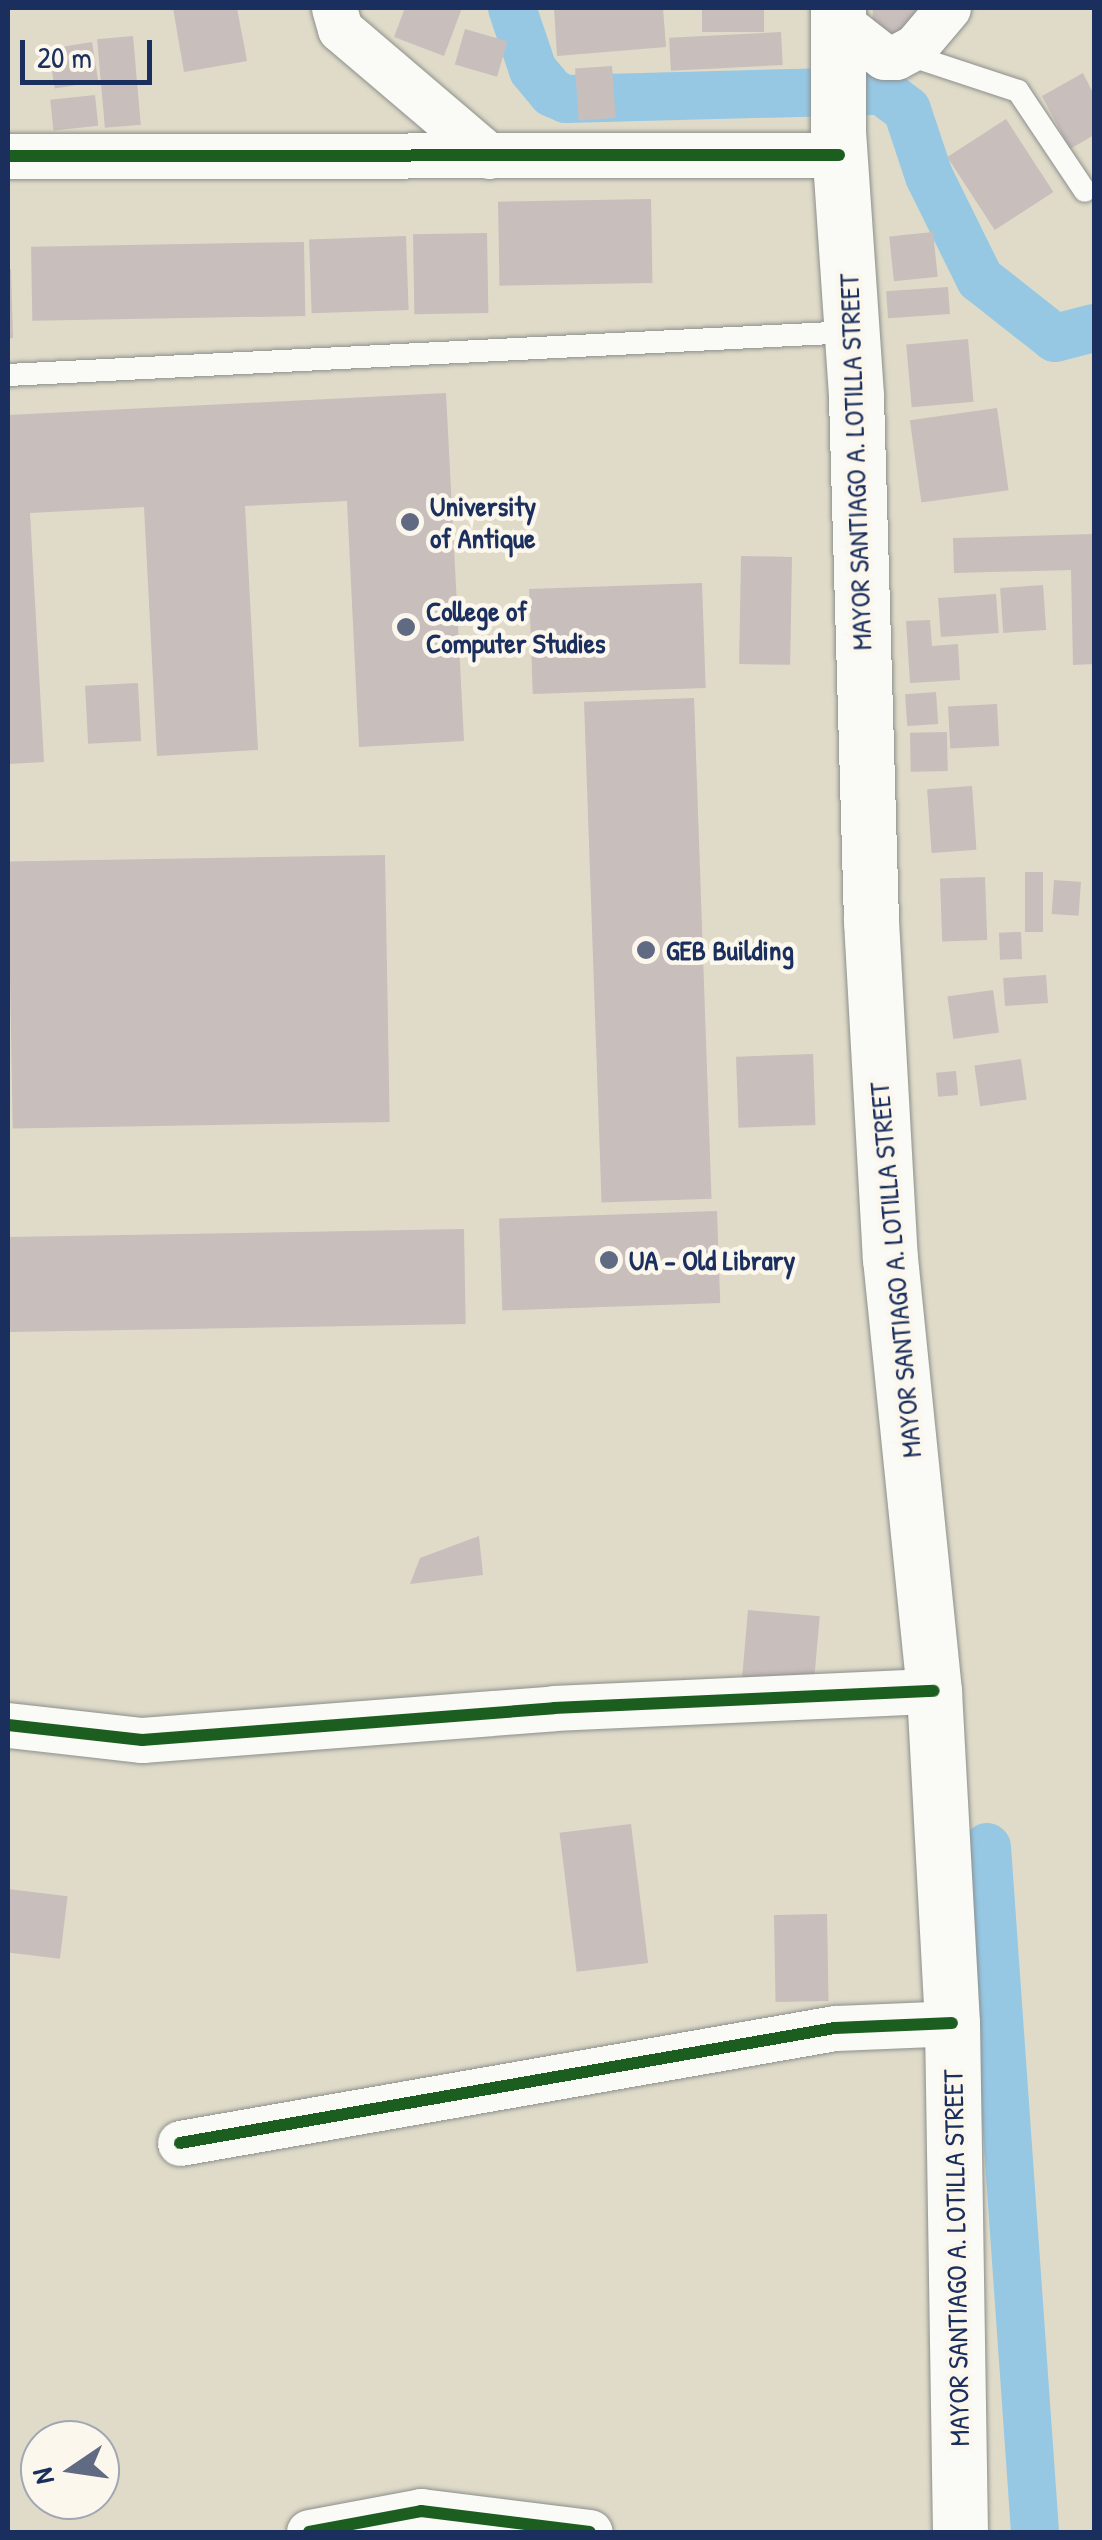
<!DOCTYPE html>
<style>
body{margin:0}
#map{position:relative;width:1102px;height:2540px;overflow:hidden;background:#dfdbc8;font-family:"Patrick Hand",sans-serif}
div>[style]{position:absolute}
.canal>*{height:48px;margin:-24px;padding:0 24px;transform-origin:24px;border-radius:24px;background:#96c8e4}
.building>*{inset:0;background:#c8bebc;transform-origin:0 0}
.roads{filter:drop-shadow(0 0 2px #8d8f8d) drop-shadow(0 0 2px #8d8f8d)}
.lane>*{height:22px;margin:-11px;padding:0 11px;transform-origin:11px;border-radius:11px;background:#fafaf7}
.street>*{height:45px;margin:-22.5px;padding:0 22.5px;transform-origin:22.5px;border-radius:22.5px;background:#fafaf7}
.secondary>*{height:55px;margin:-27.5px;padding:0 27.5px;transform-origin:27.5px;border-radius:27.5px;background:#fafaf7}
.cycleway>*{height:12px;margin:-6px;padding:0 6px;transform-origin:6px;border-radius:6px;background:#1b5e20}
.dots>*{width:28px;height:28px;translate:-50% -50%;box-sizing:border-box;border:5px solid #fbf7ec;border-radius:50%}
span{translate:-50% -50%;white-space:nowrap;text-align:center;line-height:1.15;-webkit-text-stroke:9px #fbf7ec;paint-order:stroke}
.street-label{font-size:28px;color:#1b2f5e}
.poi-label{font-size:28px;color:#1b2f5e;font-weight:700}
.left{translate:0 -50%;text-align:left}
.frame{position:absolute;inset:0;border:10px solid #1b2f5e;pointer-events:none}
.north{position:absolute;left:20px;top:2420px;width:100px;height:100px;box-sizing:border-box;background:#fbf7ec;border:2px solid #a1a7b3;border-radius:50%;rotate:257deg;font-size:28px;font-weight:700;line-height:40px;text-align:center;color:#1b2f5e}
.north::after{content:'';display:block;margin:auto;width:35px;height:45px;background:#606b83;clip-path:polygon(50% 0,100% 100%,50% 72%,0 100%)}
.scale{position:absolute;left:20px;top:40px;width:132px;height:45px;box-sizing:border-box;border:5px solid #1b2f5e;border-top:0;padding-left:12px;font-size:30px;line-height:35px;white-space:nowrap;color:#1b2f5e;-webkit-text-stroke:8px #fbf7ec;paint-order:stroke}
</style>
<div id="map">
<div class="canal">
<div style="left:512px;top:8px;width:65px;rotate:71.3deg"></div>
<div style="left:533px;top:70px;width:30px;rotate:50deg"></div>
<div style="left:552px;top:93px;width:15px;rotate:23deg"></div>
<div style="left:566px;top:99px;width:316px;rotate:-1.5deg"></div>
<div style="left:882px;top:91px;width:31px;rotate:37deg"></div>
<div style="left:907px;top:110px;width:70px;rotate:71.6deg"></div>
<div style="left:929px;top:176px;width:115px;rotate:63.7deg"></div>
<div style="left:980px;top:279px;width:95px;rotate:38.2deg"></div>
<div style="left:1055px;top:338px;width:40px;rotate:-14.4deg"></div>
<div style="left:987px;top:1847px;width:687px;rotate:85.99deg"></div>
</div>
<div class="building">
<div style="clip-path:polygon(173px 8px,237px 8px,247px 61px,184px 72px)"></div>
<div style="clip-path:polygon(405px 8px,462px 8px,444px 56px,394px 37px)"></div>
<div style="clip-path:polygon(554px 8px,663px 8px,666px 47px,557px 56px)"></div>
<div style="left:702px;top:8px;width:62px;height:24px"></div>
<div style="clip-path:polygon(873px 8px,920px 8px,911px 34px,872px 32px)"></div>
<div style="left:465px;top:29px;width:44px;height:37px;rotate:16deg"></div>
<div style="left:781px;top:32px;width:33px;height:112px;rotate:87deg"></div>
<div style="left:133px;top:36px;width:89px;height:36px;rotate:85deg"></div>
<div style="left:92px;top:42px;width:40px;height:44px;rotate:81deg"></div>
<div style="left:612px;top:66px;width:52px;height:37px;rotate:86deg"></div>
<div style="clip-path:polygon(1083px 73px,1094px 95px,1094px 135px,1070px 149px,1042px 96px)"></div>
<div style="left:95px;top:95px;width:31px;height:45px;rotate:84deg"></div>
<div style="left:1006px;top:119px;width:87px;height:70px;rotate:57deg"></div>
<div style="left:651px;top:199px;width:84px;height:153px;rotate:89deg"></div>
<div style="left:933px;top:232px;width:45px;height:44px;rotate:84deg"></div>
<div style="left:487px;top:233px;width:80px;height:74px;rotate:89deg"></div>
<div style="left:406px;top:236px;width:74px;height:97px;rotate:88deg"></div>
<div style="left:304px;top:242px;width:74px;height:273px;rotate:89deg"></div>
<div style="clip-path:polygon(8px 269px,11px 269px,13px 338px,8px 339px)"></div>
<div style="left:948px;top:287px;width:27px;height:62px;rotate:86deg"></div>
<div style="left:968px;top:339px;width:63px;height:62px;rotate:85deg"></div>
<div style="clip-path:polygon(446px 393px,464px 741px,359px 747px,347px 501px,245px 506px,258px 750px,157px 756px,144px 507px,30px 513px,44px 762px,8px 764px,8px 415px)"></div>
<div style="left:997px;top:408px;width:83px;height:88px;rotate:82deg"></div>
<div style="clip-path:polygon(1094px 534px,1094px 664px,1073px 665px,1071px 570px,954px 573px,953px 538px)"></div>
<div style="left:741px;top:556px;width:51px;height:108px;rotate:1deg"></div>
<div style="left:702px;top:583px;width:105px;height:173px;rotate:88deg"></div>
<div style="left:1043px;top:585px;width:45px;height:43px;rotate:86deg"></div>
<div style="left:996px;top:594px;width:39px;height:58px;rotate:86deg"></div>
<div style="clip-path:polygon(930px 620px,932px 646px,958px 644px,960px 680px,910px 683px,906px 621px)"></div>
<div style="left:138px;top:683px;width:58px;height:53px;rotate:87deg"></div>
<div style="left:936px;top:692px;width:32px;height:31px;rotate:86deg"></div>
<div style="left:694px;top:698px;width:501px;height:110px;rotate:88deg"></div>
<div style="left:997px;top:704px;width:42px;height:49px;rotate:87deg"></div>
<div style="left:947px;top:732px;width:39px;height:37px;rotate:89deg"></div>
<div style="left:972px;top:786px;width:64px;height:45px;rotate:86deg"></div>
<div style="left:385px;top:855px;width:267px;height:377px;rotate:89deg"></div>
<div style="left:1025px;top:872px;width:18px;height:60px"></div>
<div style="left:985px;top:877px;width:63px;height:45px;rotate:88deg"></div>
<div style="left:1054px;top:880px;width:27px;height:34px;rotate:4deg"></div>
<div style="left:1021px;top:932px;width:27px;height:22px;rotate:88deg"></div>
<div style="left:1046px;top:975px;width:28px;height:43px;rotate:86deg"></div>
<div style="left:993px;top:990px;width:43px;height:46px;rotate:82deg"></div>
<div style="left:813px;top:1054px;width:71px;height:77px;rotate:88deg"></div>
<div style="left:1021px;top:1059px;width:41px;height:47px;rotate:82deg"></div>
<div style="left:956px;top:1071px;width:24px;height:20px;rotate:85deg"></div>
<div style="left:717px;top:1211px;width:92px;height:218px;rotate:88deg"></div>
<div style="left:464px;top:1229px;width:95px;height:456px;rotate:89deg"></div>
<div style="clip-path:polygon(479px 1536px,483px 1575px,410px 1584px,420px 1558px)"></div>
<div style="left:748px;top:1610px;width:72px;height:71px;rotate:5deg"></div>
<div style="left:631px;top:1824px;width:140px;height:72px;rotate:83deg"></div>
<div style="left:8px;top:1889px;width:60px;height:63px;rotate:7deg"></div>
<div style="left:827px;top:1914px;width:87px;height:53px;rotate:89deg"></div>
</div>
<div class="roads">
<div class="lane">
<div style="left:906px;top:54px;width:118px;rotate:18.3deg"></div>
<div style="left:1018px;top:91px;width:120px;rotate:56.2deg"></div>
<div style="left:8px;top:375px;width:843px;rotate:-2.92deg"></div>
</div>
<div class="street">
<div style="left:334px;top:8px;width:22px;rotate:74deg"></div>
<div style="left:340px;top:29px;width:196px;rotate:40.4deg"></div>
<div style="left:838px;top:21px;width:58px;rotate:38deg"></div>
<div style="left:884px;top:57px;width:12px"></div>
<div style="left:896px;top:57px;width:21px;rotate:-28deg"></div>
<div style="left:915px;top:47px;width:51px;rotate:-49.8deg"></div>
<div style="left:8px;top:156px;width:831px;rotate:-0.07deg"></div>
<div style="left:8px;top:1725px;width:135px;rotate:6.4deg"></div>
<div style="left:142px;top:1740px;width:413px;rotate:-4.4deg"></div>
<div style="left:554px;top:1708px;width:380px;rotate:-2.6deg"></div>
<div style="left:180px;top:2143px;width:665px;rotate:-9.96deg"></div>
<div style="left:835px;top:2028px;width:117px;rotate:-2.4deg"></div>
<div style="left:309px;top:2532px;width:114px;rotate:-10.6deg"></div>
<div style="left:421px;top:2511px;width:170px;rotate:7.1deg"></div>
</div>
<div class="secondary">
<div style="left:838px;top:8px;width:123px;rotate:90deg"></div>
<div style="left:838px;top:131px;width:267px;rotate:86.1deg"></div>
<div style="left:856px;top:397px;width:524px;rotate:88.36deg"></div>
<div style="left:871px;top:921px;width:338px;rotate:86.8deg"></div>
<div style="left:890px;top:1258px;width:435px;rotate:84.2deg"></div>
<div style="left:934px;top:1691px;width:332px;rotate:86.9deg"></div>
<div style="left:952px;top:2023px;width:509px;rotate:89.1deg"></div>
</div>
</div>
<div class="cycleway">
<div style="left:8px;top:156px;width:831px;rotate:-0.07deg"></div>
<div style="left:8px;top:1725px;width:135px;rotate:6.4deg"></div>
<div style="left:142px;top:1740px;width:413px;rotate:-4.4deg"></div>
<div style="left:554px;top:1708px;width:380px;rotate:-2.6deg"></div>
<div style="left:180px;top:2143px;width:665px;rotate:-9.96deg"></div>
<div style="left:835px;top:2028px;width:117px;rotate:-2.4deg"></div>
<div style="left:309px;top:2532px;width:114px;rotate:-10.6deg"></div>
<div style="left:421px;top:2511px;width:170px;rotate:7.1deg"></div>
</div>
<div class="dots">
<div style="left:410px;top:522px;background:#606b83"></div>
<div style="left:406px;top:627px;background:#606b83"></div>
<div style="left:646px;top:950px;background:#606b83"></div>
<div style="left:609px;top:1260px;background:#606b83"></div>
</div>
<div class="street-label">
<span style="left:855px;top:462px;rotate:-92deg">MAYOR SANTIAGO A. LOTILLA STREET</span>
<span style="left:895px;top:1270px;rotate:-95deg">MAYOR SANTIAGO A. LOTILLA STREET</span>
<span style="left:956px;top:2258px;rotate:-91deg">MAYOR SANTIAGO A. LOTILLA STREET</span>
</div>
<div class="poi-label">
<span class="left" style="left:430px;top:522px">University<br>of Antique</span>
<span class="left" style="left:426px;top:627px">College of<br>Computer Studies</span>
<span class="left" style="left:666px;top:950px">GEB Building</span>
<span class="left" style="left:629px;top:1260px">UA - Old Library</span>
</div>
<div class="frame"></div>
<div class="north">N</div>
<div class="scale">20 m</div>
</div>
